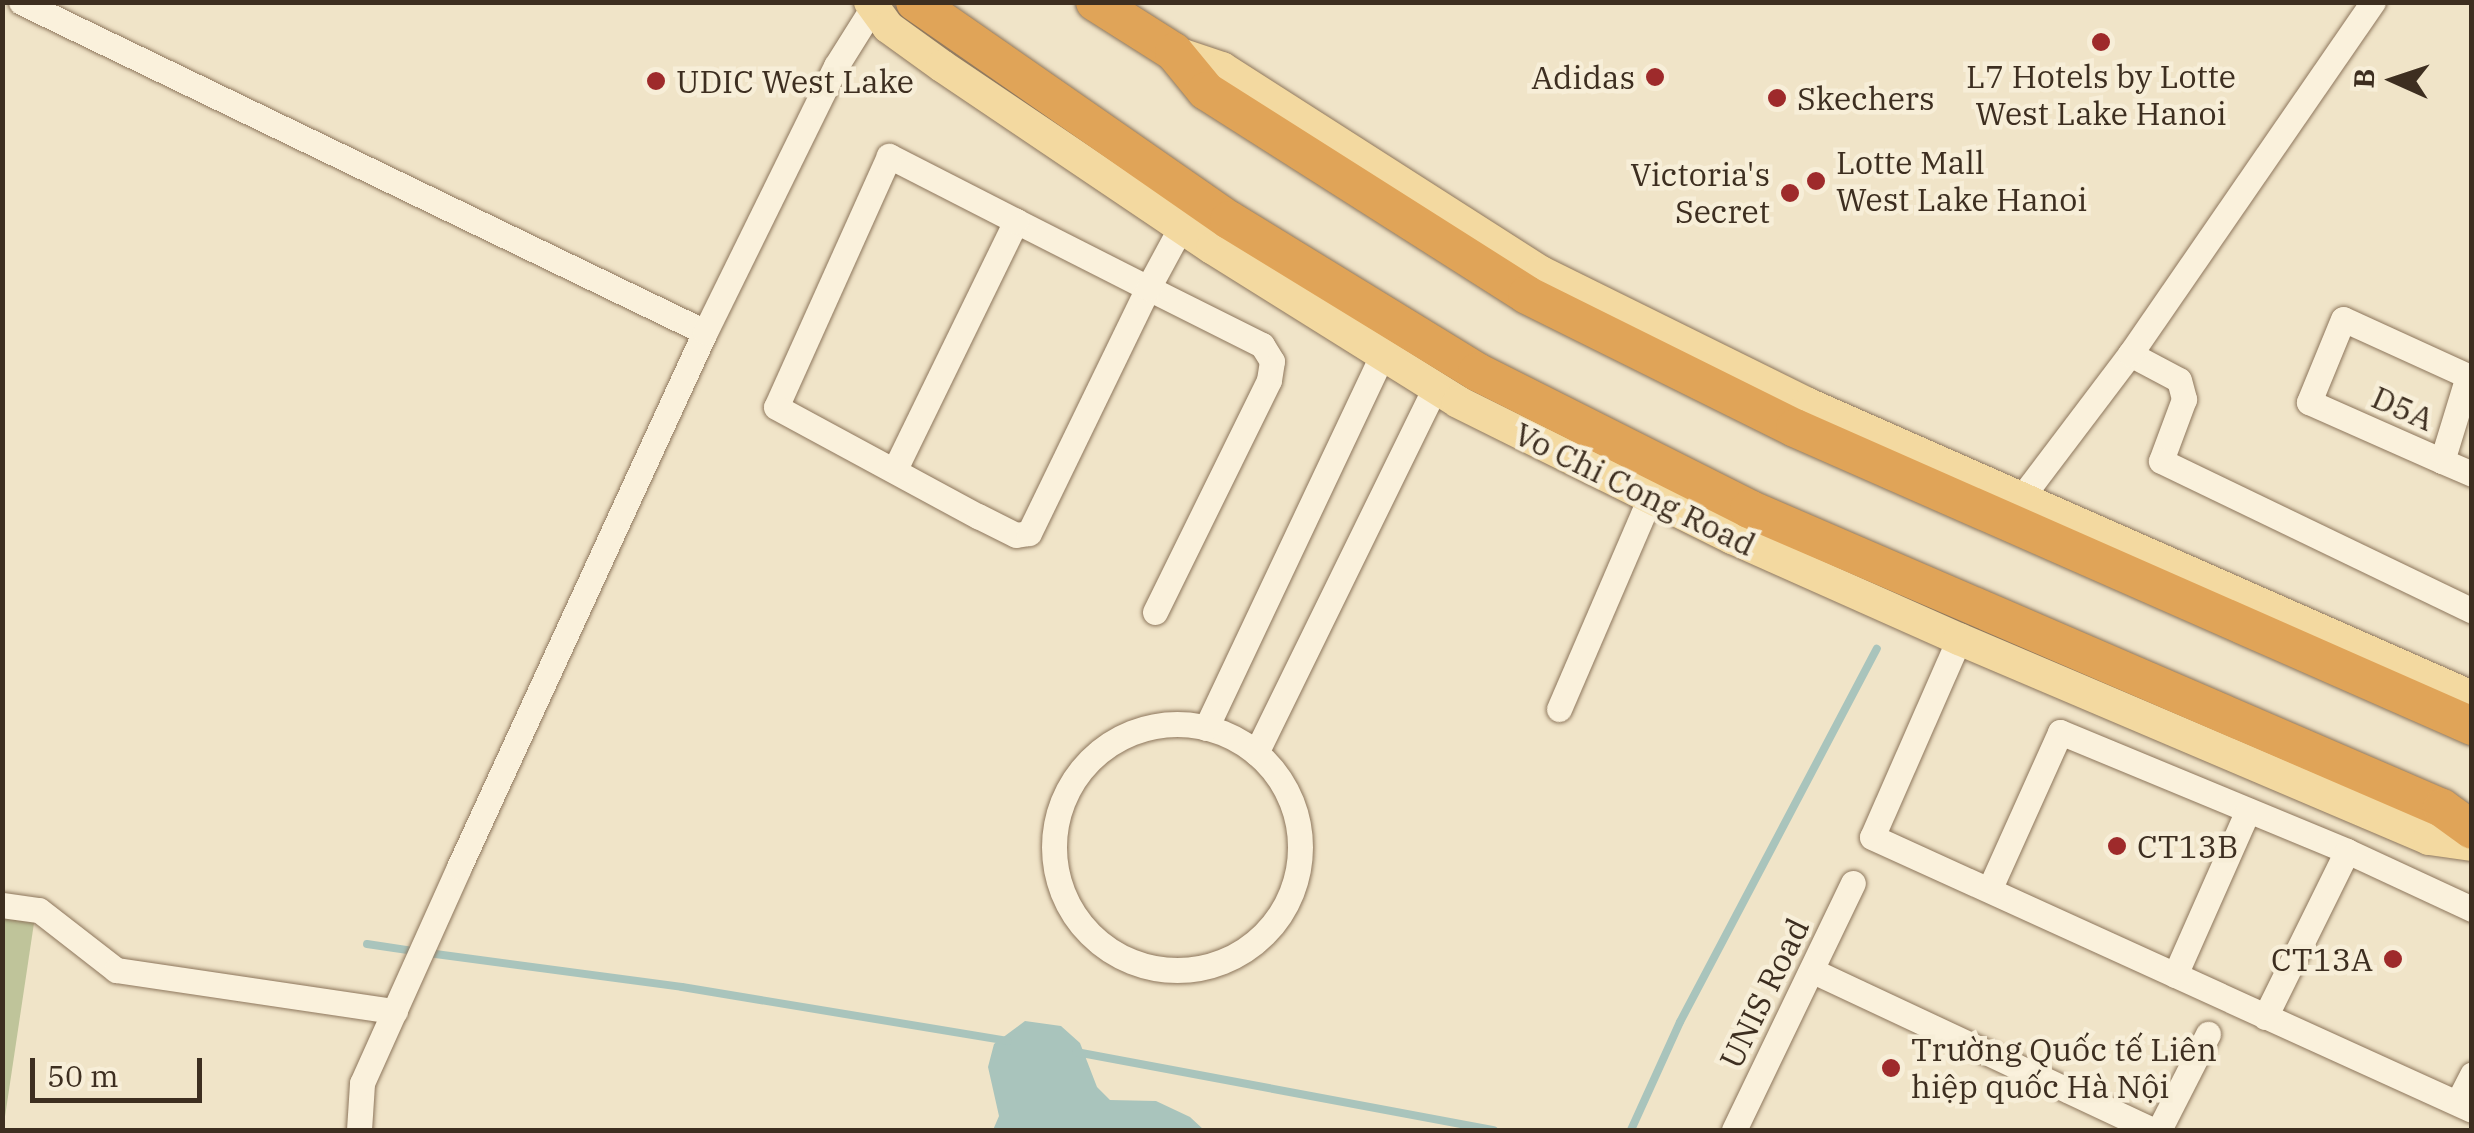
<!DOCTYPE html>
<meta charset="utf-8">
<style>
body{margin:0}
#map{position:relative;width:2474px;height:1133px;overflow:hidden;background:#f0e4c8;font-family:"IBM Plex Serif",serif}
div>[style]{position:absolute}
.cemetery>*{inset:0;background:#bfc49a}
.water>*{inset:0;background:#a9c4bc}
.stream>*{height:8px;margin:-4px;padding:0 4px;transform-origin:4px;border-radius:4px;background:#a9c4bc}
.roads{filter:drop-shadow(0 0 2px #8d765c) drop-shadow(0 0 2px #8d765c)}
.minor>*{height:25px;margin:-12.5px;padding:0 12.5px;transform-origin:12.5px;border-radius:12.5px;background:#faf1dc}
.minor>.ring{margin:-12.5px;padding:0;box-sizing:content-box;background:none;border:25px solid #faf1dc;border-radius:50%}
.major>*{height:32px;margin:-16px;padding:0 16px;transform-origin:16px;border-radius:16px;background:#f3d9a0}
.highway>*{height:38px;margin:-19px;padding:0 19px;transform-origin:19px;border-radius:19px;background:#e0a458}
.dots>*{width:28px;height:28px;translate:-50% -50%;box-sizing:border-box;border:5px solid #f7eed8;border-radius:50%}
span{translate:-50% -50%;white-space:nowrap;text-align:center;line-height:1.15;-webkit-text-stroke:9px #f7eed8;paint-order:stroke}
.poi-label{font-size:32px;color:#3d2e20}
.right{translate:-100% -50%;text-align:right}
.left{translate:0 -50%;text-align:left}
.street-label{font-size:32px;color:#3d2e20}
.frame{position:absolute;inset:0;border:5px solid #3d2e20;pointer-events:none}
.north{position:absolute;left:2344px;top:30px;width:100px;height:100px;-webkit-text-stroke:8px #f7eed8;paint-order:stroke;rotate:273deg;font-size:28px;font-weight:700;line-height:40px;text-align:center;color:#3d2e20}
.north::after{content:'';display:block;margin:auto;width:35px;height:45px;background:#3d2e20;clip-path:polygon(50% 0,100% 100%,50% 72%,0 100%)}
.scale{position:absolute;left:30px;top:1058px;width:172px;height:45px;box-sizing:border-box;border:5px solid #3d2e20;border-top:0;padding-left:12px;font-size:30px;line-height:35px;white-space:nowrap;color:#3d2e20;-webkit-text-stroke:8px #f7eed8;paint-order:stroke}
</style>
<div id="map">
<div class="cemetery">
<div style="clip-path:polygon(2px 918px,34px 923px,3px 1130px,2px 1130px)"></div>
</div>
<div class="water">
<div style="clip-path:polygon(1025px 1021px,1061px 1026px,1080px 1043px,1097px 1087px,1110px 1100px,1156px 1101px,1190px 1117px,1204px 1130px,993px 1130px,999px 1116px,988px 1067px,994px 1044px)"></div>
</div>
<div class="stream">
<div style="left:367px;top:944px;width:48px;rotate:8.5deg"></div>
<div style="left:428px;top:953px;width:256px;rotate:7.6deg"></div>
<div style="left:682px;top:987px;width:330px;rotate:9.4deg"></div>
<div style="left:1076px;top:1052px;width:425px;rotate:10.6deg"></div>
<div style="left:1631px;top:1130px;width:119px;rotate:-65.6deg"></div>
<div style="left:1680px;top:1022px;width:422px;rotate:-62.2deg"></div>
</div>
<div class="roads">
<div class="minor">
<div style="left:21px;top:2px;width:759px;rotate:25.76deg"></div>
<div style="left:2130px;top:354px;width:55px;rotate:28deg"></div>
<div style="left:2179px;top:380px;width:20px;rotate:75deg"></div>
<div style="left:2184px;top:399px;width:66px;rotate:110.4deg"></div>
<div style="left:2161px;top:461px;width:345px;rotate:25.7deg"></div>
<div style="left:2442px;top:461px;width:89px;rotate:-73deg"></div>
<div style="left:2468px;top:376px;width:137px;rotate:-155.5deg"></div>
<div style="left:2343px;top:319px;width:90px;rotate:112.3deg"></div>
<div style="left:2309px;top:402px;width:145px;rotate:23.9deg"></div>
<div style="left:2442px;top:461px;width:33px;rotate:23deg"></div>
<div style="left:895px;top:469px;width:276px;rotate:-64deg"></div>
<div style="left:2021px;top:498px;width:181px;rotate:-52.9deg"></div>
<div style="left:2130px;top:354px;width:428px;rotate:-55.4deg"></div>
<div style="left:1155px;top:612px;width:258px;rotate:-63.8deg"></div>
<div style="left:1269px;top:380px;width:19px;rotate:-81deg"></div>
<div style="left:1272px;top:361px;width:19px;rotate:-122deg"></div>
<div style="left:1262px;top:345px;width:127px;rotate:-153.4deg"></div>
<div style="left:1148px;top:288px;width:148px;rotate:-153.1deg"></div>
<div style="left:1016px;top:221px;width:143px;rotate:-152.9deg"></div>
<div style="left:889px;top:156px;width:275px;rotate:114.2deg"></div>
<div style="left:776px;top:407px;width:230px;rotate:28.4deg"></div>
<div style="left:978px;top:516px;width:42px;rotate:26.6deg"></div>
<div style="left:1016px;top:535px;width:13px;rotate:-9deg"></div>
<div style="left:1029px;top:533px;width:272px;rotate:-64.1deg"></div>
<div style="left:1148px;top:288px;width:69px;rotate:-61.6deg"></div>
<div style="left:1959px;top:639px;width:216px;rotate:113.7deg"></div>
<div style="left:1872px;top:837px;width:659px;rotate:24.47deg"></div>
<div style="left:1559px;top:709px;width:230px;rotate:-66.7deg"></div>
<div class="ring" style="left:1054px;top:724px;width:221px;height:221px"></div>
<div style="left:1206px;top:728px;width:414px;rotate:-64.7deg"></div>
<div style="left:1256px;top:753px;width:407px;rotate:-63.9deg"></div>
<div style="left:1990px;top:888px;width:171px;rotate:-65.8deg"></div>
<div style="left:2060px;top:732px;width:311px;rotate:22.5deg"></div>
<div style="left:2347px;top:851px;width:138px;rotate:24.9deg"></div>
<div style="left:2px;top:905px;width:37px;rotate:8deg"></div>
<div style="left:39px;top:910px;width:98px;rotate:37.9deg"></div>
<div style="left:116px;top:970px;width:282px;rotate:8.4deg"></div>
<div style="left:1813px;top:971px;width:375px;rotate:25.1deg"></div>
<div style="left:2175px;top:975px;width:180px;rotate:-66.1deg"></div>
<div style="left:2265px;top:1017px;width:185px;rotate:-63.7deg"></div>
<div style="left:2458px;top:1102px;width:31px;rotate:-63deg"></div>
<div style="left:359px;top:1130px;width:47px;rotate:-86.3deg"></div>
<div style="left:362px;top:1083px;width:237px;rotate:-65.8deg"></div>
<div style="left:459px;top:867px;width:589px;rotate:-65.31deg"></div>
<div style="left:705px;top:332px;width:297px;rotate:-63.8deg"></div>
<div style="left:836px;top:66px;width:70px;rotate:-57.9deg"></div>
<div style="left:1734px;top:1130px;width:274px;rotate:-64.3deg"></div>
<div style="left:2159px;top:1130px;width:108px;rotate:-63deg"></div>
</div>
<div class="major">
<div style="left:870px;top:2px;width:31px;rotate:54deg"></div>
<div style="left:888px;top:27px;width:67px;rotate:35.8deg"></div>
<div style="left:942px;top:66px;width:326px;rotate:34deg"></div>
<div style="left:1212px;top:248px;width:290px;rotate:32deg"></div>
<div style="left:1458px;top:402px;width:306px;rotate:26.4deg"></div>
<div style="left:1732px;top:538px;width:248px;rotate:24deg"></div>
<div style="left:1959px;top:639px;width:511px;rotate:23.05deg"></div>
<div style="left:2429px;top:839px;width:43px;rotate:7.9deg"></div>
<div style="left:1174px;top:52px;width:51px;rotate:18.4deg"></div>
<div style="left:1222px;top:68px;width:379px;rotate:32.6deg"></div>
<div style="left:1541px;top:272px;width:298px;rotate:26.3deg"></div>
<div style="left:1808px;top:404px;width:726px;rotate:23.81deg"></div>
</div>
<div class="highway">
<div style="left:915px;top:2px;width:382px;rotate:34.8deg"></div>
<div style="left:1229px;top:220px;width:291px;rotate:31.5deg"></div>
<div style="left:1477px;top:372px;width:305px;rotate:26.7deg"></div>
<div style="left:1749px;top:509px;width:755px;rotate:23.34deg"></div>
<div style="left:2442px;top:808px;width:37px;rotate:36deg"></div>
<div style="left:1095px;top:2px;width:93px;rotate:32.3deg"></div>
<div style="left:1174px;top:52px;width:50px;rotate:50.6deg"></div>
<div style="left:1206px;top:91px;width:380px;rotate:32.4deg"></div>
<div style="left:1527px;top:295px;width:299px;rotate:26.4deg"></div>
<div style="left:1795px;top:428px;width:740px;rotate:23.76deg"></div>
</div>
</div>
<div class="dots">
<div style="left:2101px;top:42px;background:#9e2a2b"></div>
<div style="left:1655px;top:77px;background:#9e2a2b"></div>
<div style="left:656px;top:81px;background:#9e2a2b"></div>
<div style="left:1777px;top:98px;background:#9e2a2b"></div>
<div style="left:1816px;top:181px;background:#9e2a2b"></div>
<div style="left:1790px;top:193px;background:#9e2a2b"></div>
<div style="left:2117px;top:846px;background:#9e2a2b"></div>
<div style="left:2393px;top:959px;background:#9e2a2b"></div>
<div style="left:1891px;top:1068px;background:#9e2a2b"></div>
</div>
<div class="poi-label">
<span class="right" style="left:1635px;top:77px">Adidas</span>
<span style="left:2101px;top:95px">L7 Hotels by Lotte<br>West Lake Hanoi</span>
<span class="left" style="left:676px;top:81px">UDIC West Lake</span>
<span class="left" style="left:1797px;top:98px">Skechers</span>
<span class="left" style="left:1836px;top:181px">Lotte Mall<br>West Lake Hanoi</span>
<span class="right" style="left:1770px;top:193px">Victoria's<br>Secret</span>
<span class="left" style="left:2137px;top:846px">CT13B</span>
<span class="right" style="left:2373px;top:959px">CT13A</span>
<span class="left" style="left:1911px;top:1068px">Trường Quốc tế Liên<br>hiệp quốc Hà Nội</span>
</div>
<div class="street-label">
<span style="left:2403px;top:408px;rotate:24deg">D5A</span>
<span style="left:1635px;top:489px;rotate:26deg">Vo Chi Cong Road</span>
<span style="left:1764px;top:993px;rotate:-64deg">UNIS Road</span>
</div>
<div class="frame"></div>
<div class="north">B</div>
<div class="scale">50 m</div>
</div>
